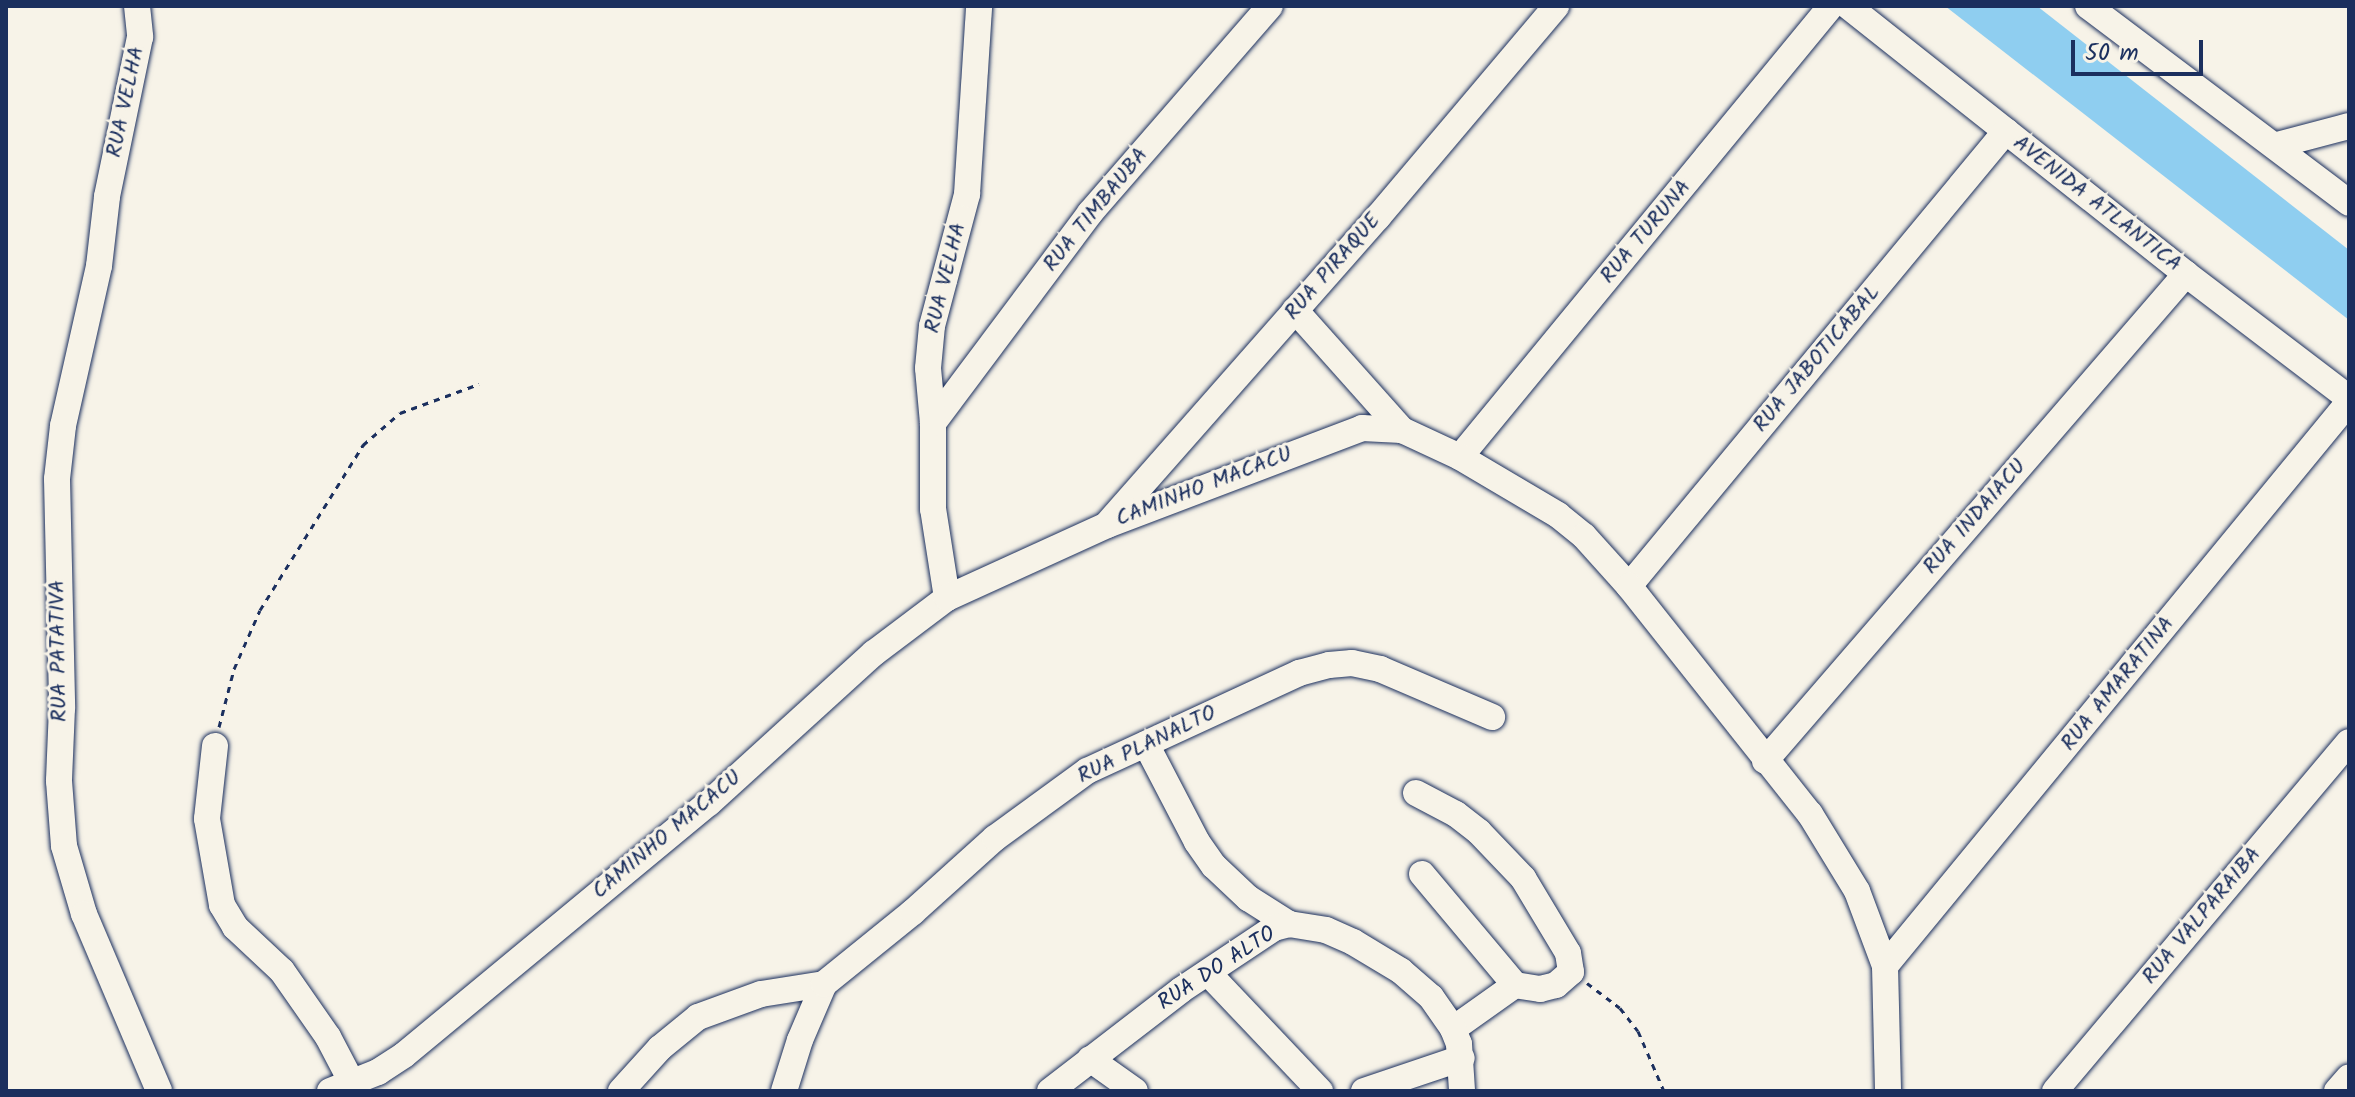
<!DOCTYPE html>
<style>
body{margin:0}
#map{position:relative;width:2355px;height:1097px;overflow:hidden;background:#f7f3e8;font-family:Kalam,sans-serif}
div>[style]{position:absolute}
.water>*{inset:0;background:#8fcef0}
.path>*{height:3px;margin-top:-1.5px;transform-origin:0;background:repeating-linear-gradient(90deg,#1b2f5e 0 6px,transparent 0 12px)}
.roads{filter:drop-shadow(0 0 2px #1b2f5e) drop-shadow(0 0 2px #1b2f5e)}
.minor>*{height:26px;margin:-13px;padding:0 13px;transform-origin:13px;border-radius:13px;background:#f7f3e8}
span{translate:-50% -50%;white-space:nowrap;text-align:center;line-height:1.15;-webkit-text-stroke:6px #f7f3e8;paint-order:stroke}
.street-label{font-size:22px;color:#1b2f5e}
.frame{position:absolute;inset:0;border:8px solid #1b2f5e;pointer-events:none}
.scale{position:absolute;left:2071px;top:40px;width:132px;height:36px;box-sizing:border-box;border:4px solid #1b2f5e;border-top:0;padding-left:10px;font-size:24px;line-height:28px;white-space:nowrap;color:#1b2f5e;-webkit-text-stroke:6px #f7f3e8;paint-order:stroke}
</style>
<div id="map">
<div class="water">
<div style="clip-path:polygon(1945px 6px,2037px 6px,2349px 250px,2349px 320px)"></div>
</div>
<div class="path">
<div style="left:219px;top:727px;width:60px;rotate:-75.5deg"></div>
<div style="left:234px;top:669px;width:64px;rotate:-66.2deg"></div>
<div style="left:260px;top:610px;width:195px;rotate:-58deg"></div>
<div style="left:363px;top:445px;width:49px;rotate:-40.9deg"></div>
<div style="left:400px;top:413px;width:84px;rotate:-20.2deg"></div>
<div style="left:1587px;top:983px;width:41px;rotate:37.1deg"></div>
<div style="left:1620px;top:1008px;width:29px;rotate:52deg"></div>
<div style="left:1638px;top:1031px;width:65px;rotate:66.6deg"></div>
</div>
<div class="roads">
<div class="minor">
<div style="left:137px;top:6px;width:31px;rotate:84deg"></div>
<div style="left:140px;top:37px;width:163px;rotate:101.7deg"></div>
<div style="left:107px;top:197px;width:69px;rotate:96.6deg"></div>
<div style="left:99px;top:266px;width:164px;rotate:102.7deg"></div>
<div style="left:63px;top:426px;width:53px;rotate:96.5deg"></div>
<div style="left:57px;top:479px;width:229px;rotate:88.7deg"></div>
<div style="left:62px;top:708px;width:73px;rotate:92.4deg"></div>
<div style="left:59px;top:781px;width:65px;rotate:85.6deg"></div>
<div style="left:64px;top:846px;width:71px;rotate:73.6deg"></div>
<div style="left:84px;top:914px;width:192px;rotate:67deg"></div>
<div style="left:1848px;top:6px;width:431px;rotate:38.4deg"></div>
<div style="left:2186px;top:274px;width:205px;rotate:37.3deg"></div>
<div style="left:2088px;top:6px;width:327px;rotate:37deg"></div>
<div style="left:2277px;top:145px;width:74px;rotate:-14.8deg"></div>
<div style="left:1295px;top:310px;width:161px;rotate:48.3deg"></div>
<div style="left:933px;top:423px;width:262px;rotate:-53.2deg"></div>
<div style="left:1090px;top:213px;width:274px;rotate:-49deg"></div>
<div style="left:1460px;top:457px;width:584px;rotate:-50.56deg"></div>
<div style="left:1109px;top:522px;width:407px;rotate:-48.6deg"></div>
<div style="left:1378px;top:217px;width:276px;rotate:-49.8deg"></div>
<div style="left:1629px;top:586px;width:591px;rotate:-50.36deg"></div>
<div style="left:947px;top:598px;width:90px;rotate:-98.9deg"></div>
<div style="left:933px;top:509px;width:86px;rotate:-90deg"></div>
<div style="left:933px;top:423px;width:55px;rotate:-95.2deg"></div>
<div style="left:928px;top:368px;width:42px;rotate:-84.6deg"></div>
<div style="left:932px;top:326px;width:137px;rotate:-75.1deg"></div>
<div style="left:967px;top:194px;width:188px;rotate:-86.3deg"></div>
<div style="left:1146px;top:744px;width:110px;rotate:62.5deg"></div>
<div style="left:1197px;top:842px;width:29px;rotate:55deg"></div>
<div style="left:1214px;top:866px;width:47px;rotate:43.3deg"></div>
<div style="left:1248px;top:898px;width:49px;rotate:32.4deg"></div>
<div style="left:215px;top:746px;width:73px;rotate:96.3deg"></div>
<div style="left:207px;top:819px;width:87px;rotate:80.1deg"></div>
<div style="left:222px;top:905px;width:26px;rotate:59deg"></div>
<div style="left:235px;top:927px;width:64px;rotate:43.1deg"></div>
<div style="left:282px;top:971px;width:80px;rotate:55.1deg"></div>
<div style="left:328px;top:1037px;width:52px;rotate:62.4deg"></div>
<div style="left:1765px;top:761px;width:644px;rotate:-49.16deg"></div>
<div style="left:1416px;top:793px;width:45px;rotate:27.7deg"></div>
<div style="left:1456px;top:814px;width:29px;rotate:38deg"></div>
<div style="left:1479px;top:832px;width:64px;rotate:46.3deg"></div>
<div style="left:1523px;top:878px;width:87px;rotate:59deg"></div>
<div style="left:1568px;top:953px;width:19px;rotate:81deg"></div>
<div style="left:1571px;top:972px;width:20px;rotate:139deg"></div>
<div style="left:1556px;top:985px;width:16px;rotate:166deg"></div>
<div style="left:1540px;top:989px;width:25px;rotate:-171deg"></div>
<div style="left:1515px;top:985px;width:76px;rotate:144.6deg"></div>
<div style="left:1422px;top:874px;width:145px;rotate:50deg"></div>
<div style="left:1885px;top:966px;width:730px;rotate:-50.56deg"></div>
<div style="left:1208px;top:973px;width:163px;rotate:46.5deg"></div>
<div style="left:1090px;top:1059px;width:55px;rotate:35.4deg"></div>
<div style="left:330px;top:1091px;width:52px;rotate:-21.6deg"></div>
<div style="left:378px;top:1072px;width:31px;rotate:-33deg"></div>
<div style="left:404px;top:1055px;width:396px;rotate:-39.6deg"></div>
<div style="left:709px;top:803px;width:223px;rotate:-42.3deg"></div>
<div style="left:874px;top:653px;width:91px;rotate:-37deg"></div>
<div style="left:947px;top:598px;width:176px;rotate:-24.5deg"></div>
<div style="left:1107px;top:525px;width:273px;rotate:-20.8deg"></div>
<div style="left:1362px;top:428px;width:40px;rotate:2.9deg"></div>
<div style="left:1402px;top:430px;width:64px;rotate:25deg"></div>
<div style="left:1460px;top:457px;width:114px;rotate:30.6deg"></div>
<div style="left:1558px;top:515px;width:33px;rotate:39deg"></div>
<div style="left:1584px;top:536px;width:67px;rotate:48deg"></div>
<div style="left:1629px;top:586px;width:291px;rotate:51.6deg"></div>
<div style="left:1810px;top:814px;width:90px;rotate:58.6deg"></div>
<div style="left:1857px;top:891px;width:80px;rotate:69.5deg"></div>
<div style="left:1885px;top:966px;width:125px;rotate:88.6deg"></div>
<div style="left:621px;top:1091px;width:58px;rotate:-47.8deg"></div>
<div style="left:660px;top:1048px;width:49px;rotate:-39.2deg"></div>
<div style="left:698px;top:1017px;width:67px;rotate:-20.1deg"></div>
<div style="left:761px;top:994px;width:64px;rotate:-9deg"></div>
<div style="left:784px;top:1091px;width:53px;rotate:-72.6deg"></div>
<div style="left:800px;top:1040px;width:61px;rotate:-66.8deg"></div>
<div style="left:824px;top:984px;width:114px;rotate:-39deg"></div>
<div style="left:913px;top:912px;width:110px;rotate:-42.1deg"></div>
<div style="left:995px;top:838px;width:114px;rotate:-36.1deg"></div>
<div style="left:1087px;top:771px;width:234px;rotate:-24.8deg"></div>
<div style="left:1299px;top:673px;width:31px;rotate:-15deg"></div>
<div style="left:1329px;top:665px;width:23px;rotate:-5deg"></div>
<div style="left:1352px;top:663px;width:29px;rotate:12deg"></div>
<div style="left:1380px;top:669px;width:122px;rotate:23.2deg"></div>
<div style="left:1050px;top:1091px;width:165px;rotate:-37.6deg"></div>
<div style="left:1181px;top:990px;width:112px;rotate:-33.7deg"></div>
<div style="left:1274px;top:928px;width:16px;rotate:-15deg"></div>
<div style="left:1289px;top:924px;width:37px;rotate:9deg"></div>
<div style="left:1326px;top:930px;width:30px;rotate:24deg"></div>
<div style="left:1353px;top:942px;width:56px;rotate:31.1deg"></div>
<div style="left:1401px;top:971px;width:40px;rotate:41deg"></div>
<div style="left:1431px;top:997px;width:39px;rotate:55deg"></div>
<div style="left:1453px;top:1029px;width:16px;rotate:68deg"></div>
<div style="left:1459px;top:1044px;width:47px;rotate:86.3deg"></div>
<div style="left:1364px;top:1091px;width:103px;rotate:-18.6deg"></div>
<div style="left:2055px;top:1091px;width:456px;rotate:-49.9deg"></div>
<div style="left:2337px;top:1091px;width:18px;rotate:-49deg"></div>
</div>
</div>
<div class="street-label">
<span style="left:126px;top:102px;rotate:-78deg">RUA VELHA</span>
<span style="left:2097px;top:204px;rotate:38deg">AVENIDA ATLANTICA</span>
<span style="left:1096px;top:210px;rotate:-51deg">RUA TIMBAUBA</span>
<span style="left:1646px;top:232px;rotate:-50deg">RUA TURUNA</span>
<span style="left:1333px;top:267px;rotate:-49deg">RUA PIRAQUE</span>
<span style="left:946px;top:278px;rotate:-76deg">RUA VELHA</span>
<span style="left:1817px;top:359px;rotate:-50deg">RUA JABOTICABAL</span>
<span style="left:1204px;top:487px;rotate:-21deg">CAMINHO MACACU</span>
<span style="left:1975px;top:517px;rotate:-49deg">RUA INDAIACU</span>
<span style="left:59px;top:651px;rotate:-91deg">RUA PATATIVA</span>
<span style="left:2118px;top:684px;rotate:-51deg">RUA AMARATINA</span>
<span style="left:1147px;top:745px;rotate:-26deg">RUA PLANALTO</span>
<span style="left:667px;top:835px;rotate:-40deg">CAMINHO MACACU</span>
<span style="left:2202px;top:916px;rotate:-50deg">RUA VALPARAIBA</span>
<span style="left:1217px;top:969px;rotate:-33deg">RUA DO ALTO</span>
</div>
<div class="frame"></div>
<div class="scale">50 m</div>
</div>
